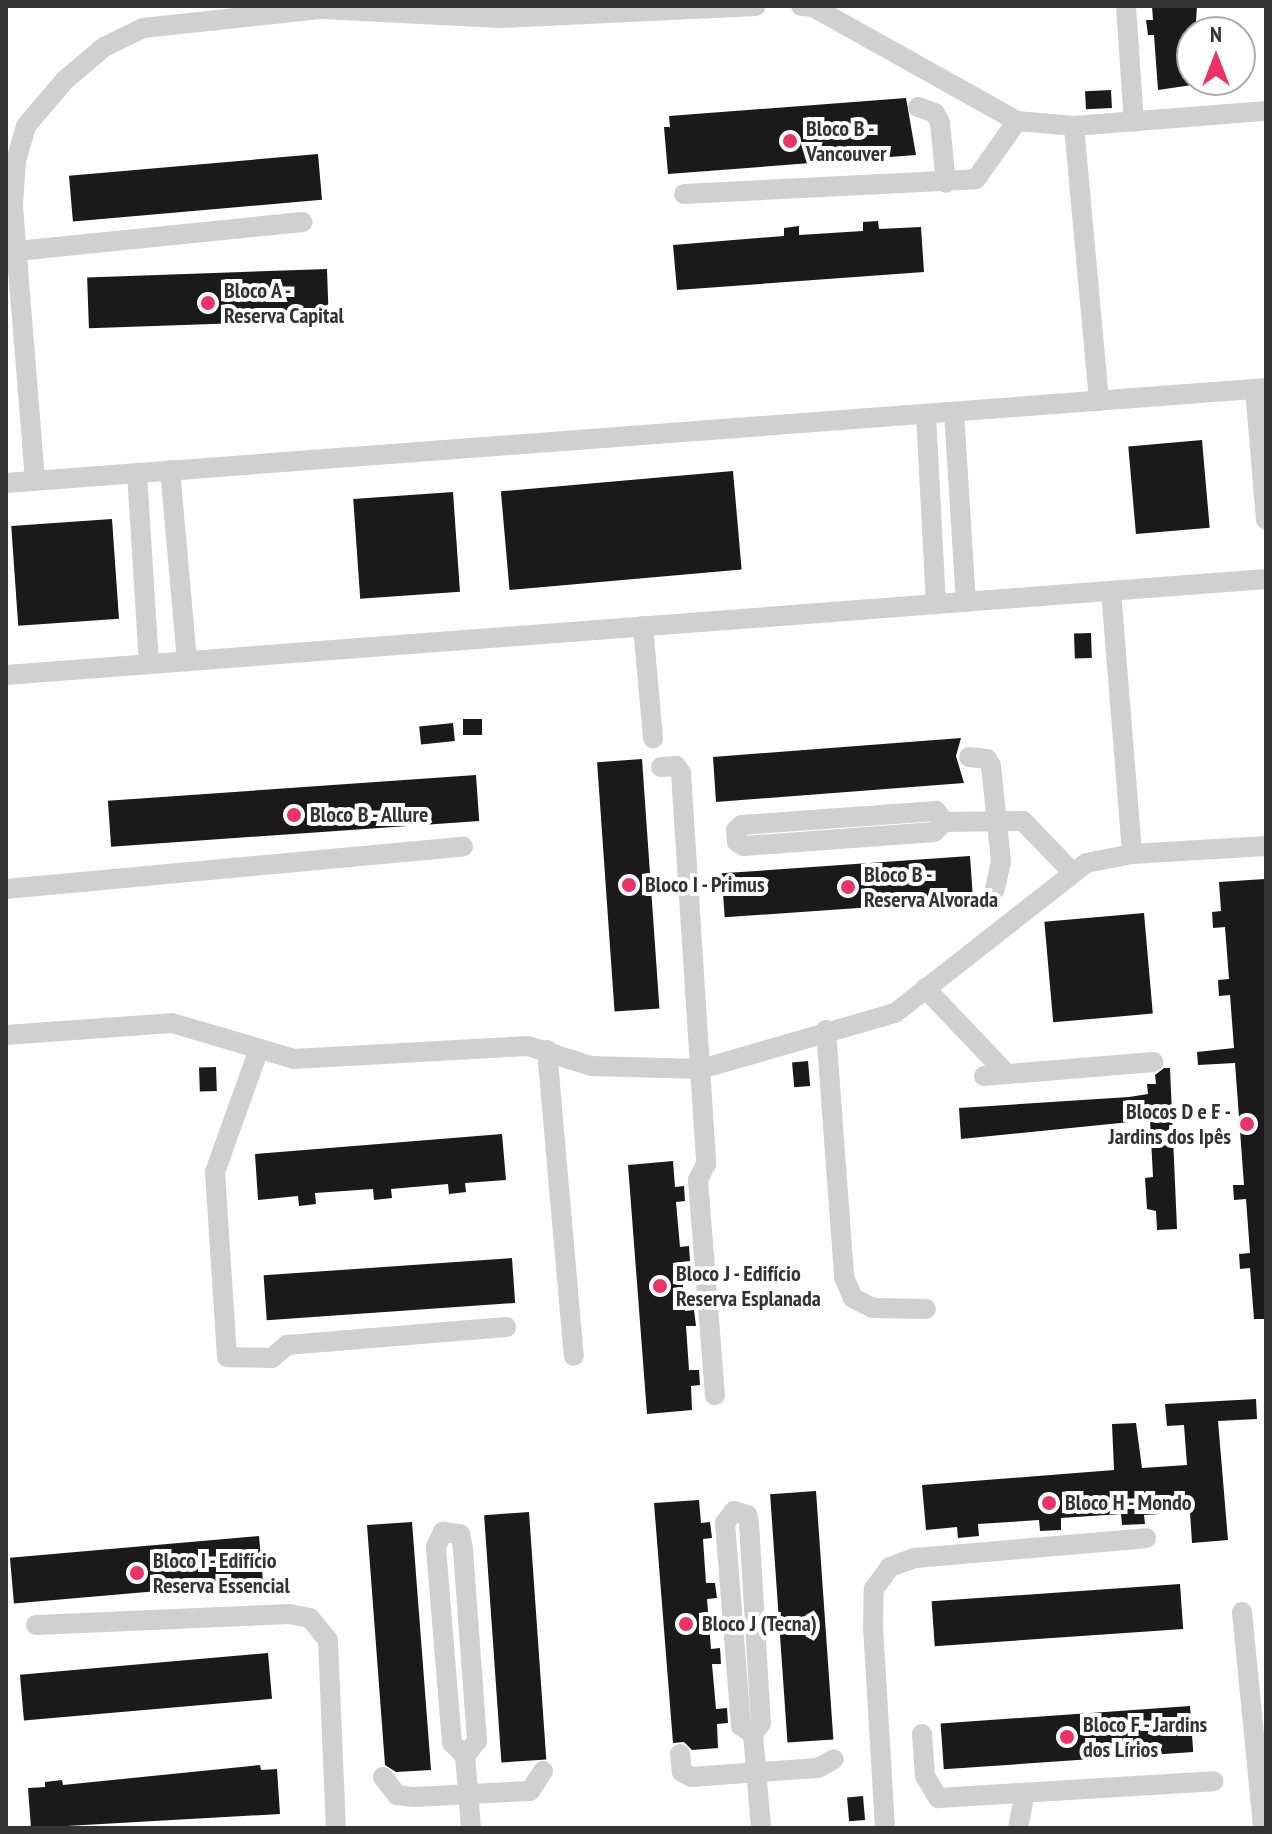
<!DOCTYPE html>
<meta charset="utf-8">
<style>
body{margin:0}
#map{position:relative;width:1272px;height:1834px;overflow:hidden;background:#fff;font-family:"PT Sans Narrow",sans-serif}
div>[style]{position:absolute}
.building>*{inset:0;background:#1a1a1a;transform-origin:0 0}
.minor>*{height:20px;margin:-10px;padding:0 10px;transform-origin:10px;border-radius:10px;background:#d0d0d0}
.dots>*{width:22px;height:22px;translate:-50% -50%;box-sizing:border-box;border:4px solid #fff;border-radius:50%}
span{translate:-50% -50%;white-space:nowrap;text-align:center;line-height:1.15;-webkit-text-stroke:8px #fff;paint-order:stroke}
.poi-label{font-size:22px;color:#333;font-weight:700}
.left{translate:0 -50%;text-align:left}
.right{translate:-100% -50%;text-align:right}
.frame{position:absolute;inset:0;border:8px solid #333;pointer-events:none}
.north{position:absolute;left:1176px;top:16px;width:80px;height:80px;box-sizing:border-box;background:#fff;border:2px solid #adadad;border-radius:50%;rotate:0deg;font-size:22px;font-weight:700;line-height:32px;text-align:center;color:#333}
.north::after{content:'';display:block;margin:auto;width:28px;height:36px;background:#eb3367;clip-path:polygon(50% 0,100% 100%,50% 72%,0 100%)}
</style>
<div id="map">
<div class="building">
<div style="clip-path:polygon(1152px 6px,1197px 6px,1192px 85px,1158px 90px,1154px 35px,1148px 35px,1146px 20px,1153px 20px)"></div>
<div style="left:1111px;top:90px;width:18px;height:26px;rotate:87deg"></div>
<div style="clip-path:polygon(906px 98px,916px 155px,668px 174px,664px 127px,670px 127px,669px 116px)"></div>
<div style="left:318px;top:154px;width:46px;height:250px;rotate:85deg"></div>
<div style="clip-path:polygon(878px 221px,879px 229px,921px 227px,924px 272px,677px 290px,673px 245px,784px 236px,784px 228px,799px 226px,799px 235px,863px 231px,863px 222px)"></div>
<div style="left:327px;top:269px;width:51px;height:240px;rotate:88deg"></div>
<div style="left:1202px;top:440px;width:88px;height:74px;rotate:85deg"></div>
<div style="left:733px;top:471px;width:99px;height:233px;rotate:85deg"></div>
<div style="left:453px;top:492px;width:100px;height:100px;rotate:86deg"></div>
<div style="left:112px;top:519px;width:100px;height:101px;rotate:86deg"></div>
<div style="left:1091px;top:633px;width:25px;height:17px;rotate:88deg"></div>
<div style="left:463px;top:719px;width:19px;height:16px"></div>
<div style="left:453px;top:723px;width:18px;height:34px;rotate:84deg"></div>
<div style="clip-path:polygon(961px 738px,956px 756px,964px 783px,716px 802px,713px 757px)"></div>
<div style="left:642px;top:759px;width:250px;height:45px;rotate:86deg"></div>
<div style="left:476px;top:775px;width:46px;height:369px;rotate:86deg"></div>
<div style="left:970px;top:856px;width:44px;height:249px;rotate:86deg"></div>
<div style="clip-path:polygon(1265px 879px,1266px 1319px,1254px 1319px,1250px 1268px,1240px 1269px,1239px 1254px,1250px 1253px,1246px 1199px,1234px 1200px,1233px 1185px,1244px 1185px,1235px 1063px,1198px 1065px,1197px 1052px,1234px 1048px,1230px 995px,1219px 996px,1218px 980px,1229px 979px,1225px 927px,1213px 928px,1212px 912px,1221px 911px,1219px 882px)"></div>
<div style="left:1144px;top:913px;width:101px;height:100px;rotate:85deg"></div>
<div style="left:808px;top:1061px;width:25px;height:16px;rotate:85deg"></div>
<div style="left:216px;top:1067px;width:24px;height:17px;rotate:88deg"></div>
<div style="clip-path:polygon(1164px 1068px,1170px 1068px,1177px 1229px,1157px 1230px,1156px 1211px,1147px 1209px,1145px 1178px,1153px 1177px,1150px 1120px,961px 1139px,959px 1108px,1129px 1097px,1148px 1094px,1147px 1084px,1156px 1084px,1155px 1075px)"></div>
<div style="clip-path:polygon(502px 1134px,506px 1180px,465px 1183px,466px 1192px,449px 1194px,448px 1184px,391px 1189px,392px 1198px,374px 1200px,373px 1189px,315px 1193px,316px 1204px,299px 1206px,298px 1196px,258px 1200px,255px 1154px)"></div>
<div style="clip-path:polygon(673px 1161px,675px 1187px,684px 1186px,685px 1201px,676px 1202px,680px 1247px,689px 1246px,690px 1261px,681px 1262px,685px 1311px,694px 1310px,696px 1326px,686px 1326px,689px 1370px,699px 1370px,700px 1385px,691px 1386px,692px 1410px,647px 1414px,628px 1165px)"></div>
<div style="left:512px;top:1258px;width:45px;height:249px;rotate:86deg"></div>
<div style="clip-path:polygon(1256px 1399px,1257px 1419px,1218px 1421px,1228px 1540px,1192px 1543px,1190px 1512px,1144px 1515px,1145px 1524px,1122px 1525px,1121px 1514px,1061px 1518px,1061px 1530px,1040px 1531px,1039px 1520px,978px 1524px,979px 1536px,958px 1538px,957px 1527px,926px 1530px,922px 1485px,1114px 1470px,1112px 1424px,1136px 1423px,1142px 1468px,1187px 1465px,1184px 1425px,1167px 1426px,1165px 1404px)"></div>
<div style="left:816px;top:1491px;width:249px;height:46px;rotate:86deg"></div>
<div style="clip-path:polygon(699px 1500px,701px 1523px,710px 1522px,712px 1538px,703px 1539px,706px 1583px,715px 1583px,717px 1598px,707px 1599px,711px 1649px,720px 1648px,721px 1664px,712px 1664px,716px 1709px,727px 1708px,728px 1723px,717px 1724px,718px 1748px,692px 1750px,684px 1742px,673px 1743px,654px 1503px)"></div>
<div style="left:529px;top:1512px;width:248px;height:45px;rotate:86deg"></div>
<div style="clip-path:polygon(412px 1522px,431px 1770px,396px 1772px,385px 1765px,367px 1525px)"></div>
<div style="left:259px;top:1536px;width:46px;height:250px;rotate:85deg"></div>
<div style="left:1180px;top:1584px;width:45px;height:249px;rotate:86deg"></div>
<div style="left:268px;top:1653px;width:46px;height:249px;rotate:85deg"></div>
<div style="left:1190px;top:1706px;width:46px;height:250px;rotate:86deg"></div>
<div style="clip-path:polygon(260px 1765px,261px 1770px,277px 1769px,280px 1814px,31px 1828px,28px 1788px,45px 1787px,45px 1782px,62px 1780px,63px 1785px)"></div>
<div style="left:863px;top:1796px;width:24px;height:16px;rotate:85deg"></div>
</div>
<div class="minor">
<div style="left:801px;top:6px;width:12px;rotate:5deg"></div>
<div style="left:813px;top:7px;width:234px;rotate:29.2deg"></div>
<div style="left:1017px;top:121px;width:57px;rotate:5deg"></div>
<div style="left:1074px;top:126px;width:193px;rotate:-4.5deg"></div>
<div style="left:1126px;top:6px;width:116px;rotate:86.1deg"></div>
<div style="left:918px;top:107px;width:18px;rotate:19deg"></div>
<div style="left:935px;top:113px;width:11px;rotate:63deg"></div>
<div style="left:940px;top:123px;width:60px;rotate:84.3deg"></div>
<div style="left:1074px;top:126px;width:276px;rotate:84.8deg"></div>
<div style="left:684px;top:194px;width:292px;rotate:-2.9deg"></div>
<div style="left:976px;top:179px;width:71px;rotate:-54.7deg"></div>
<div style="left:17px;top:251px;width:287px;rotate:-5.8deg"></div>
<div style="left:1255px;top:389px;width:131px;rotate:85.2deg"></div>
<div style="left:954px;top:412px;width:190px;rotate:86.4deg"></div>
<div style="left:926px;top:414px;width:190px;rotate:87deg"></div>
<div style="left:170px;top:470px;width:192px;rotate:84.9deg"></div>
<div style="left:137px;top:473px;width:191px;rotate:86.4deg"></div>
<div style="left:35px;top:480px;width:276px;rotate:-94.6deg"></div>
<div style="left:13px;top:205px;width:44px;rotate:-86.1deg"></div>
<div style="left:16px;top:161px;width:36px;rotate:-74deg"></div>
<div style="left:26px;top:126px;width:60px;rotate:-49.7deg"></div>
<div style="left:65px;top:80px;width:51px;rotate:-40.2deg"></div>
<div style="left:104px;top:47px;width:43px;rotate:-26deg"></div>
<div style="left:143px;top:28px;width:180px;rotate:-6.1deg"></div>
<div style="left:322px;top:9px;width:179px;rotate:2.9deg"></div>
<div style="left:501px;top:18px;width:255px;rotate:-2.7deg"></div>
<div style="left:6px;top:483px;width:1264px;rotate:-4.31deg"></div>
<div style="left:1111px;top:591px;width:264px;rotate:85.4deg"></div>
<div style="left:643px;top:626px;width:113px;rotate:84.9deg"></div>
<div style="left:6px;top:675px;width:1264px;rotate:-4.36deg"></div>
<div style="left:969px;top:757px;width:18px;rotate:6deg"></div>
<div style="left:987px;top:759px;width:8px;rotate:60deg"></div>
<div style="left:991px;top:766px;width:96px;rotate:84deg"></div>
<div style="left:1001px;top:861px;width:29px;rotate:102deg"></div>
<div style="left:661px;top:767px;width:15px;rotate:-4deg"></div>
<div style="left:676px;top:766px;width:9px;rotate:54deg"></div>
<div style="left:681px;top:773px;width:392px;rotate:86.3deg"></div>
<div style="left:706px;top:1164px;width:18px;rotate:117deg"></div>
<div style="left:698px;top:1180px;width:216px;rotate:85.5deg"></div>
<div style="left:944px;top:822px;width:14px;rotate:-126deg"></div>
<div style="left:936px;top:811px;width:195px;rotate:175.9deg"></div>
<div style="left:742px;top:825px;width:8px;rotate:140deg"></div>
<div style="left:736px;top:830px;width:12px;rotate:85deg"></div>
<div style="left:737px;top:842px;width:8px;rotate:30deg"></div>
<div style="left:744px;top:846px;width:191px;rotate:-4.2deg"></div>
<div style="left:934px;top:832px;width:14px;rotate:-45deg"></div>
<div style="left:944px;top:822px;width:79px;rotate:-0.7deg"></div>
<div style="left:1023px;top:821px;width:71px;rotate:46.1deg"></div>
<div style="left:6px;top:889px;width:459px;rotate:-5.3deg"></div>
<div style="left:925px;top:988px;width:119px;rotate:46.4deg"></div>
<div style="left:826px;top:1030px;width:248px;rotate:85.8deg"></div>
<div style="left:844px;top:1277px;width:23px;rotate:67deg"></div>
<div style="left:853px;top:1298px;width:22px;rotate:27deg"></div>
<div style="left:873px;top:1308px;width:53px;rotate:1.1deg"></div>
<div style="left:6px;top:1035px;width:166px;rotate:-4.1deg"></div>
<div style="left:172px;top:1023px;width:127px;rotate:16.4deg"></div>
<div style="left:294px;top:1059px;width:234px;rotate:-3.2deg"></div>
<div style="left:528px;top:1046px;width:66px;rotate:17.6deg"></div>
<div style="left:591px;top:1066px;width:110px;rotate:1.6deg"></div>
<div style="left:701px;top:1069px;width:202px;rotate:-16.1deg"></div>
<div style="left:895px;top:1013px;width:243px;rotate:-38.1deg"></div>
<div style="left:1086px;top:863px;width:47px;rotate:-11.1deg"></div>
<div style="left:1132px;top:854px;width:134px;rotate:-3.4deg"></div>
<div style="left:259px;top:1049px;width:131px;rotate:109.7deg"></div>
<div style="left:215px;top:1172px;width:185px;rotate:86.3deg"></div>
<div style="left:227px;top:1357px;width:45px;rotate:1.3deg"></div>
<div style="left:272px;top:1358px;width:20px;rotate:-41deg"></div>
<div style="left:287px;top:1345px;width:220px;rotate:-4.7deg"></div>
<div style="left:547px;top:1050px;width:307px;rotate:85deg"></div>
<div style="left:984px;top:1076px;width:170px;rotate:-4.7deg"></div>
<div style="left:443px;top:1532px;width:17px;rotate:7deg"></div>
<div style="left:460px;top:1534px;width:16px;rotate:79deg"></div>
<div style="left:463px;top:1550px;width:192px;rotate:85.8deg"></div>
<div style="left:477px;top:1741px;width:19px;rotate:129deg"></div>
<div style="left:465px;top:1756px;width:18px;rotate:-135deg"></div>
<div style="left:452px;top:1743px;width:197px;rotate:-94.7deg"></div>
<div style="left:436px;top:1547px;width:17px;rotate:-65deg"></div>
<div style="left:1242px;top:1612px;width:217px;rotate:84.4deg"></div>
<div style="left:36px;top:1625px;width:253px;rotate:-2.5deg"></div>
<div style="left:289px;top:1614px;width:21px;rotate:11deg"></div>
<div style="left:310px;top:1618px;width:28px;rotate:51deg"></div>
<div style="left:328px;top:1640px;width:188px;rotate:87.6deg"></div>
<div style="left:753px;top:1734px;width:14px;rotate:-146deg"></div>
<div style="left:741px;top:1726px;width:204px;rotate:-94.5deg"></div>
<div style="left:725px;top:1523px;width:15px;rotate:-53deg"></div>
<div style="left:734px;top:1511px;width:14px;rotate:17deg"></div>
<div style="left:747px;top:1515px;width:8px;rotate:76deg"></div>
<div style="left:749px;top:1523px;width:200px;rotate:86.6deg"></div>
<div style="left:761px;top:1723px;width:14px;rotate:126deg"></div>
<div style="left:753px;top:1734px;width:94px;rotate:85.1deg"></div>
<div style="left:922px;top:1734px;width:42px;rotate:85.9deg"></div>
<div style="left:925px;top:1776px;width:26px;rotate:59deg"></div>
<div style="left:938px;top:1798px;width:276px;rotate:-3.5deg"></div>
<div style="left:680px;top:1754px;width:18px;rotate:84deg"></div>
<div style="left:682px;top:1772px;width:10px;rotate:29deg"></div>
<div style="left:691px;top:1777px;width:127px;rotate:-4.1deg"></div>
<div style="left:818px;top:1768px;width:18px;rotate:-29deg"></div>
<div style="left:465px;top:1756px;width:72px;rotate:85.2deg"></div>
<div style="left:383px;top:1777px;width:23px;rotate:52deg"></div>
<div style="left:397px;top:1795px;width:17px;rotate:7deg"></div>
<div style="left:414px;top:1797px;width:116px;rotate:-3deg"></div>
<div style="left:530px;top:1791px;width:24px;rotate:-57deg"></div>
<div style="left:885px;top:1828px;width:200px;rotate:-93.4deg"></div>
<div style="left:873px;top:1628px;width:39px;rotate:-89deg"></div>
<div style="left:874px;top:1589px;width:27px;rotate:-54deg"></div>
<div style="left:890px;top:1567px;width:27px;rotate:-20deg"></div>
<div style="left:915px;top:1558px;width:232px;rotate:-4.9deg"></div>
<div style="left:1018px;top:1828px;width:36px;rotate:-79deg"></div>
</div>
<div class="dots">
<div style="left:790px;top:141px;background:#eb3367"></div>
<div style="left:208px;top:303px;background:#eb3367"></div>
<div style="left:294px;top:815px;background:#eb3367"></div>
<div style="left:629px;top:885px;background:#eb3367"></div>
<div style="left:848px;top:887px;background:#eb3367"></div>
<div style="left:1247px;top:1124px;background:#eb3367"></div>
<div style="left:660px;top:1286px;background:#eb3367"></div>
<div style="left:1049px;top:1503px;background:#eb3367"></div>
<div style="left:137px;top:1573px;background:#eb3367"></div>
<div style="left:686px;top:1624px;background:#eb3367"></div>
<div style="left:1067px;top:1737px;background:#eb3367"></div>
</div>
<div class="poi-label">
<span class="left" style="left:806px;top:141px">Bloco B -<br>Vancouver</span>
<span class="left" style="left:224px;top:303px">Bloco A -<br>Reserva Capital</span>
<span class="left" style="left:310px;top:815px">Bloco B - Allure</span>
<span class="left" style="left:864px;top:887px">Bloco B -<br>Reserva Alvorada</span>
<span class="left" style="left:645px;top:885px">Bloco I - Primus</span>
<span class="right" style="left:1231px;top:1124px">Blocos D e E -<br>Jardins dos Ipês</span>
<span class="left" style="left:676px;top:1286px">Bloco J - Edifício<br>Reserva Esplanada</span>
<span class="left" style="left:1065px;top:1503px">Bloco H - Mondo</span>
<span class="left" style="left:153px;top:1573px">Bloco I - Edifício<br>Reserva Essencial</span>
<span class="left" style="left:702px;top:1624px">Bloco J (Tecna)</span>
<span class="left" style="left:1083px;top:1737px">Bloco F - Jardins<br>dos Lírios</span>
</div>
<div class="frame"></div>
<div class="north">N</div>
</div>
